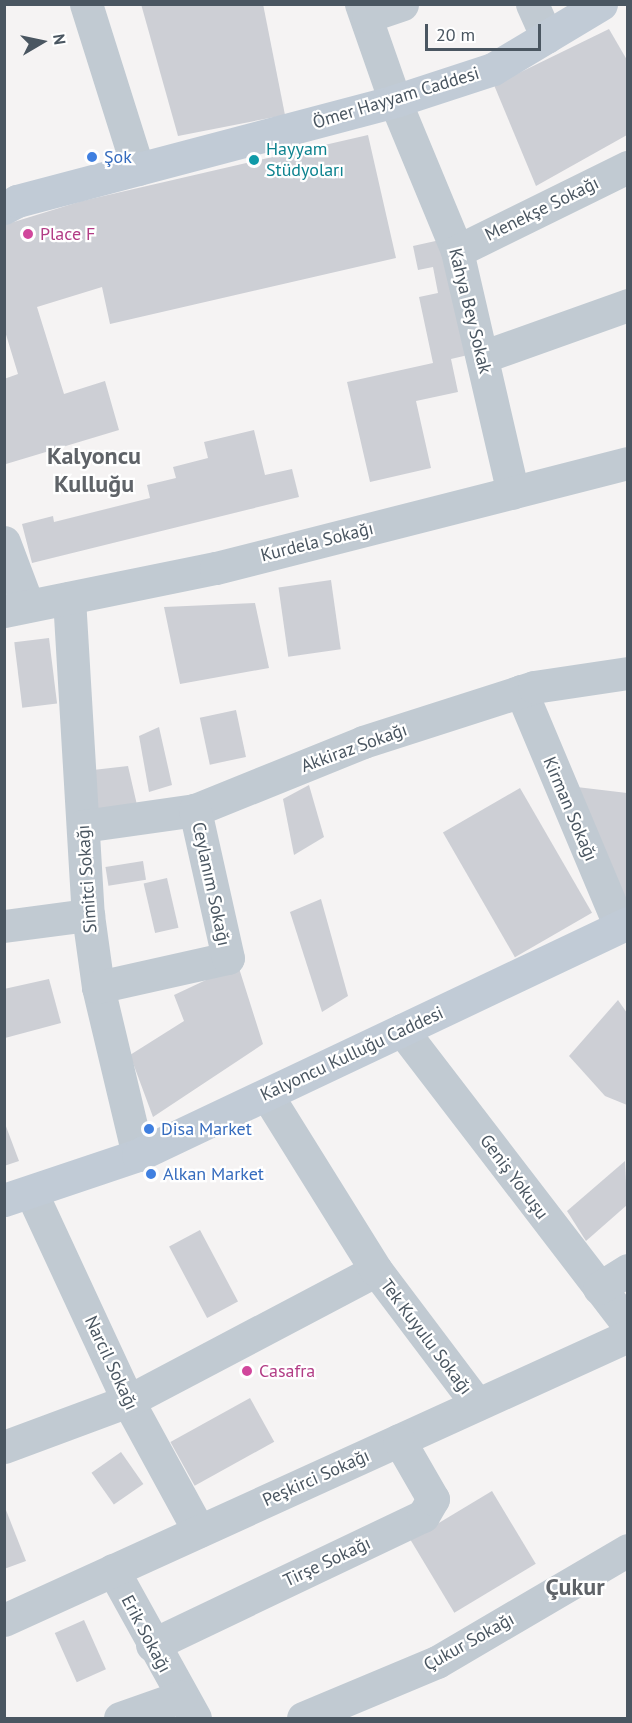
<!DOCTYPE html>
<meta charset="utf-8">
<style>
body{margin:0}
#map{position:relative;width:632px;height:1723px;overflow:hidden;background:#f5f3f3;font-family:"PT Sans",sans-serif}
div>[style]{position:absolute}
.building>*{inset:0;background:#cdcfd5;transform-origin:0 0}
.street>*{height:33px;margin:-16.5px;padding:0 16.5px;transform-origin:16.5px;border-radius:16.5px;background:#c1cad2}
.secondary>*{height:33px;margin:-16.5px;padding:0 16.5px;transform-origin:16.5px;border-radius:16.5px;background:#c1cbd6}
.dots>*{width:16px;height:16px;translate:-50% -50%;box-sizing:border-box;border:3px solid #fff;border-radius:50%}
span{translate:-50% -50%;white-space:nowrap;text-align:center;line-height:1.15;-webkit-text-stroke:4.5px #fff;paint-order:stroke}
.street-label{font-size:18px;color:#4a5661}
.culture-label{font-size:18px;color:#0d838f}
.left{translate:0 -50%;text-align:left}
.shop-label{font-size:18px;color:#366cbe}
.hotel-label{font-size:18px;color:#b23c85}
.district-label{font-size:24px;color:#5f6368;font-weight:700}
.frame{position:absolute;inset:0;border:6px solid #4a5661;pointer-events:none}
.north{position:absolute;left:12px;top:12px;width:60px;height:60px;-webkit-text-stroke:4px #fff;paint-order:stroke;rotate:81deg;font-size:16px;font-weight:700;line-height:24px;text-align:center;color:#4a5661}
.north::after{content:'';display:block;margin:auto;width:21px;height:27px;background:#4a5661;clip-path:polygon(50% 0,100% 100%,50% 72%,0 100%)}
.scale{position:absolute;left:425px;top:24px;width:116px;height:27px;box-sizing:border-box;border:3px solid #4a5661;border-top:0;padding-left:8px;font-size:18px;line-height:21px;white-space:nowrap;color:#4a5661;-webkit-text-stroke:4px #fff;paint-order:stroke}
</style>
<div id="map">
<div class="building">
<div style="clip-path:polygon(141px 4px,263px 4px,285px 115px,178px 136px)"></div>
<div style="clip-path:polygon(609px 29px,627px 60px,627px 135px,536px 186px,494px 85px)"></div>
<div style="clip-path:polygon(368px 135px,396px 258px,110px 324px,102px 287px,37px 307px,64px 394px,105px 381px,119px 430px,6px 464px,4px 379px,18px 374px,4px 328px,4px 225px,82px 201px)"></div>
<div style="clip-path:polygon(440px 240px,468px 355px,451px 359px,458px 392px,416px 401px,431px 468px,370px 482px,347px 382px,433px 363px,419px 297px,438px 293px,433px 267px,418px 270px,413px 246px)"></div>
<div style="clip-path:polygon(254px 430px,265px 475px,292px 469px,299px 497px,32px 563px,22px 524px,53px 516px,54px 522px,150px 498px,147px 485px,176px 478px,173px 467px,208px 458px,204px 442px)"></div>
<div style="left:331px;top:580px;width:70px;height:53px;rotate:82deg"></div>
<div style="clip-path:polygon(255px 603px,269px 668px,180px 684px,164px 607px)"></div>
<div style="left:49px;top:638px;width:66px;height:35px;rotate:83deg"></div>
<div style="left:236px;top:710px;width:48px;height:37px;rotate:78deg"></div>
<div style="clip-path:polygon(159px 727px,172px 785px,149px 792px,139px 736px)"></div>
<div style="clip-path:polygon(128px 766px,137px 805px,98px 817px,93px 770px)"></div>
<div style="clip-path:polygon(309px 785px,324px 837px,294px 855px,283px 799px)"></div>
<div style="clip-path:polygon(560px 785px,627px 793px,627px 902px)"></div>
<div style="left:520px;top:788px;width:144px;height:89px;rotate:60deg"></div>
<div style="left:143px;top:861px;width:19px;height:38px;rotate:81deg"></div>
<div style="left:167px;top:878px;width:51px;height:24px;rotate:77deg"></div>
<div style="clip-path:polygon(321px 899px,348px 996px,322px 1012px,290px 912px)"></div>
<div style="clip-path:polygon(238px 965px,263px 1044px,153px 1117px,130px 1055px,184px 1021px,174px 995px)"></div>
<div style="clip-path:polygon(49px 979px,61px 1023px,5px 1038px,4px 989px)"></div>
<div style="clip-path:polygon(618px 1000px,627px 1013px,627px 1105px,605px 1096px,569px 1056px)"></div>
<div style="clip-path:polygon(4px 1121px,19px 1161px,4px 1166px)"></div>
<div style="clip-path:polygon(625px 1161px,627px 1205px,586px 1241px,567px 1211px)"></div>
<div style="left:200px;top:1230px;width:81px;height:35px;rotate:62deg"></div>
<div style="left:250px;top:1398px;width:50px;height:91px;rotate:61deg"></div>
<div style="left:121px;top:1452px;width:39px;height:36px;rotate:55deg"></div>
<div style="left:492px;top:1491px;width:85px;height:95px;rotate:59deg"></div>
<div style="clip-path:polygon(4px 1505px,26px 1561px,4px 1569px)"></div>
<div style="left:84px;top:1620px;width:54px;height:32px;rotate:66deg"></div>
</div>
<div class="street">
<div style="left:86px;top:4px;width:173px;rotate:72.5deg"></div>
<div style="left:361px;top:4px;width:103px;rotate:70.7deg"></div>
<div style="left:395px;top:101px;width:162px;rotate:67.5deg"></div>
<div style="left:457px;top:251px;width:248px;rotate:77deg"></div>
<div style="left:532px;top:4px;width:36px;rotate:66deg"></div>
<div style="left:368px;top:16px;width:36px;rotate:-19deg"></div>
<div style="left:457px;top:251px;width:191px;rotate:-26.2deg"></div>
<div style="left:482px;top:357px;width:155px;rotate:-19.6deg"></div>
<div style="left:4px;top:542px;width:68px;rotate:69.4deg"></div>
<div style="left:69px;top:598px;width:318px;rotate:86.6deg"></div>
<div style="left:88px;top:915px;width:73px;rotate:82.1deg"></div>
<div style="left:98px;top:987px;width:173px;rotate:76.6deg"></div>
<div style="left:4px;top:611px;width:216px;rotate:-11.5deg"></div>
<div style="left:216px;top:568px;width:425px;rotate:-14.3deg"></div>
<div style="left:521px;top:691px;width:255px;rotate:67.2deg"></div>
<div style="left:83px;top:826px;width:113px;rotate:-8.1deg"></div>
<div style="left:195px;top:810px;width:181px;rotate:-22deg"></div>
<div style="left:363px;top:742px;width:180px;rotate:-17.8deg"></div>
<div style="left:534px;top:687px;width:95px;rotate:-8.5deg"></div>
<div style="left:4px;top:926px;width:85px;rotate:-7.5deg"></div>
<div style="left:98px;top:987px;width:133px;rotate:-12.6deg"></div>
<div style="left:228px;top:958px;width:152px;rotate:-102.6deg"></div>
<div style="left:402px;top:1030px;width:371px;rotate:52.5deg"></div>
<div style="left:31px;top:1192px;width:230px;rotate:65.1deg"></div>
<div style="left:128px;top:1401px;width:148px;rotate:61.4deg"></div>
<div style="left:376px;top:1270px;width:168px;rotate:53deg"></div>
<div style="left:599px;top:1288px;width:34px;rotate:-32deg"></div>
<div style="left:4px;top:1447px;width:132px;rotate:-20.4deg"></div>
<div style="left:128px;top:1401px;width:280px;rotate:-27.8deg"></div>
<div style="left:376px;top:1270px;width:206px;rotate:-121.9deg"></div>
<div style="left:113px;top:1570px;width:169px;rotate:61deg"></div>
<div style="left:4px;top:1620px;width:686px;rotate:-24.47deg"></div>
<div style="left:152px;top:1645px;width:300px;rotate:-25.5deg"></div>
<div style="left:423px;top:1516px;width:20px;rotate:-60deg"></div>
<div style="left:433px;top:1499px;width:68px;rotate:-120deg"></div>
<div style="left:120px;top:1718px;width:64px;rotate:-19.3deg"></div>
<div style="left:303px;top:1718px;width:145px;rotate:-22.7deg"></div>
<div style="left:437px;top:1662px;width:221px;rotate:-30.4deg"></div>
</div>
<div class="secondary">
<div style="left:4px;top:208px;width:15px;rotate:-28deg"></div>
<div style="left:17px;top:201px;width:391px;rotate:-14.8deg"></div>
<div style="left:395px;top:101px;width:103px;rotate:-18.1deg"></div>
<div style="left:493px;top:69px;width:126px;rotate:-31deg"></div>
<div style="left:4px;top:1200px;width:141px;rotate:-18.6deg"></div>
<div style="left:138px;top:1155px;width:542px;rotate:-25.34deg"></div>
</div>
<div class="dots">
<div style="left:92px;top:157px;background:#3f7fe0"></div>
<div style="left:254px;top:160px;background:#0f9aa8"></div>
<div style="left:28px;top:234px;background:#d1479c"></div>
<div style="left:149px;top:1129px;background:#3f7fe0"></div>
<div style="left:151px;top:1174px;background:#3f7fe0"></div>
<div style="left:247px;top:1371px;background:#d1479c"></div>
</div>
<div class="street-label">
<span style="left:396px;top:98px;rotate:-17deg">Ömer Hayyam Caddesi</span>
<span style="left:542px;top:209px;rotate:-26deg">Menekşe Sokağı</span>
<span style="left:470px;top:311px;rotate:76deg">Kahya Bey Sokak</span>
<span style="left:317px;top:542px;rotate:-14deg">Kurdela Sokağı</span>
<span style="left:354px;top:748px;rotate:-20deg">Akkiraz Sokağı</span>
<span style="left:570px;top:809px;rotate:67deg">Kirman Sokağı</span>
<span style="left:87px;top:879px;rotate:-94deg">Simitci Sokağı</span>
<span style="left:211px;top:884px;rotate:78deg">Ceylanım Sokağı</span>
<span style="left:352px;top:1054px;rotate:-25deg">Kalyoncu Kulluğu Caddesi</span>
<span style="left:514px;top:1177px;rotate:53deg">Geniş Yokuşu</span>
<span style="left:426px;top:1337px;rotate:53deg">Tek Kuyulu Sokağı</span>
<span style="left:111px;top:1363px;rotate:65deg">Narcil Sokağı</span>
<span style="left:316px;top:1478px;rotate:-24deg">Peşkirci Sokağı</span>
<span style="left:327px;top:1562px;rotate:-25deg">Tirşe Sokağı</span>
<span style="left:146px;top:1634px;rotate:62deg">Erik Sokağı</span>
<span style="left:469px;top:1642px;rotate:-29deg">Çukur Sokağı</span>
</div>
<div class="culture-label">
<span class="left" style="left:266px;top:160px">Hayyam<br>Stüdyoları</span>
</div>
<div class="shop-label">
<span class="left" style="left:104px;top:157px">Şok</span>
<span class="left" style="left:161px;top:1129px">Disa Market</span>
<span class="left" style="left:163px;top:1174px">Alkan Market</span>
</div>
<div class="hotel-label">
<span class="left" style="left:40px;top:234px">Place F</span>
<span class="left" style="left:259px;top:1371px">Casafra</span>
</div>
<div class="district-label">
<span style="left:94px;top:470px">Kalyoncu<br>Kulluğu</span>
<span style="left:575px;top:1587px">Çukur</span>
</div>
<div class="frame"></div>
<div class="north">N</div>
<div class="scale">20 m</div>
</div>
